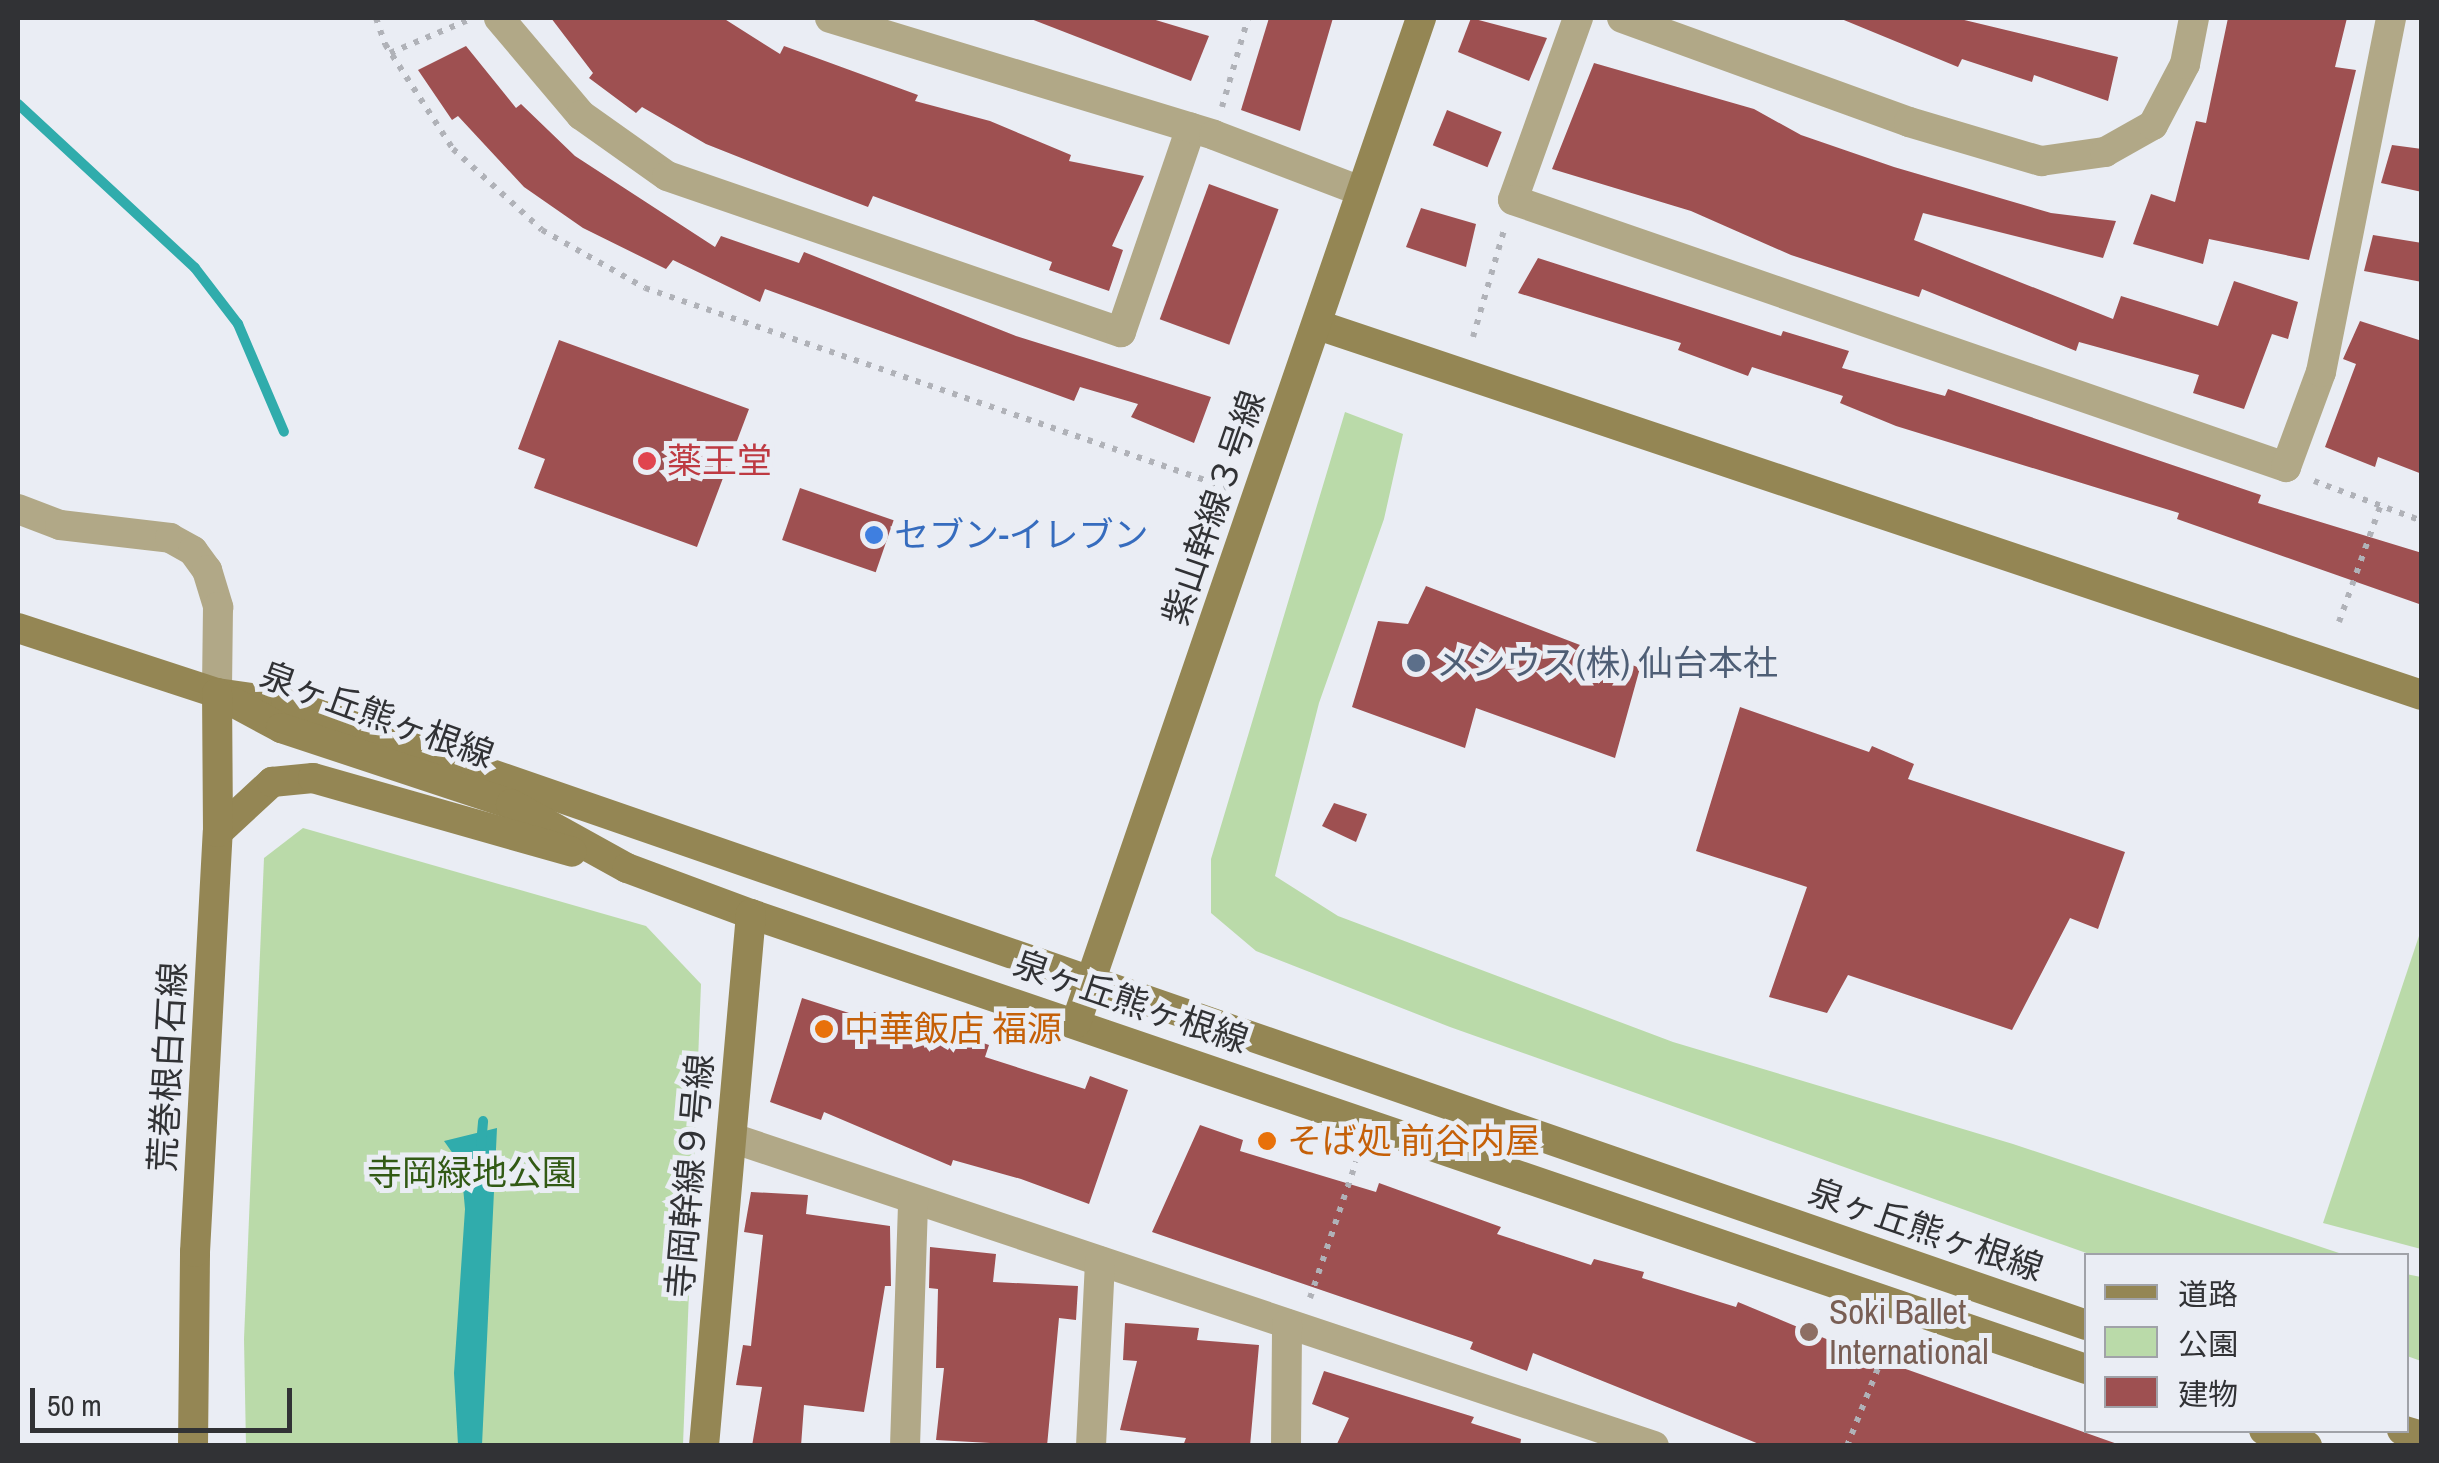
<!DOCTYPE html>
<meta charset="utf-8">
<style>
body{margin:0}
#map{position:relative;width:2439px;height:1463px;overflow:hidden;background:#eaedf4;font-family:"Archivo Narrow","Noto Sans JP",sans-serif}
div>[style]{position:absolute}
.green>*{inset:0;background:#badaa9}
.water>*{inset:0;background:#30acac}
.stream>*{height:10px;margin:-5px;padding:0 5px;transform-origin:5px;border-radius:5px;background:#30acac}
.building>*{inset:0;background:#9e5051;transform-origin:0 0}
.path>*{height:6px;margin-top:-3px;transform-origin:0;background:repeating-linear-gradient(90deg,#b0b2b8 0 5px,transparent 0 13px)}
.street>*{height:30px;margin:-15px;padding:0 15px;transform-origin:15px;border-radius:15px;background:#b1a887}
.secondary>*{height:30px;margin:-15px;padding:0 15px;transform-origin:15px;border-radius:15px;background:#948654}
.dots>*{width:28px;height:28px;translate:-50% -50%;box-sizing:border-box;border:5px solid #eaedf4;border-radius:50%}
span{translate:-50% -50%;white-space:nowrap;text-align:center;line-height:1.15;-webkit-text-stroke:10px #eaedf4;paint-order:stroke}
.health-label{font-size:35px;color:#be3a42}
.left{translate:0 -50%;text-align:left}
.street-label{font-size:35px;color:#313235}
.shop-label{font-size:35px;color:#366cbe}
.service-label{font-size:35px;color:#4e5e75}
.food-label{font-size:35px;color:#c56008}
.park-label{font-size:35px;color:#325a15}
.education-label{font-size:35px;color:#785e54}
.frame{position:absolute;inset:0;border:20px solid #313235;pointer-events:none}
.legend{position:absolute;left:2084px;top:1253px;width:325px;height:180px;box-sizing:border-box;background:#eaedf4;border:2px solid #a0a2a8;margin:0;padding:12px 18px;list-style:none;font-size:30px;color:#313235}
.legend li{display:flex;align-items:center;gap:20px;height:50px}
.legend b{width:50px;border:2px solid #a0a2a8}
.scale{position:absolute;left:30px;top:1388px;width:262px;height:45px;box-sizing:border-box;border:5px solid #313235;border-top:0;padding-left:12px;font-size:30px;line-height:35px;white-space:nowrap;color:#313235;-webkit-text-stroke:8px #eaedf4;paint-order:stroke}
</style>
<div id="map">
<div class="green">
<div style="clip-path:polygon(1345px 412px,1403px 434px,1384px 519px,1319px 703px,1275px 876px,1338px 916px,1673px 1042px,2013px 1144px,2345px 1255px,2092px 1255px,1450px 1027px,1256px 951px,1211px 913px,1211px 859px)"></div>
<div style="clip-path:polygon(303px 828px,646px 926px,701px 984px,683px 1445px,246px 1446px,244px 1339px,264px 858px)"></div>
<div style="clip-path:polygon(2421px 930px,2421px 1249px,2323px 1223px)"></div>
<div style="clip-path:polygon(2406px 1274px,2421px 1277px,2421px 1361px,2407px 1356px)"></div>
</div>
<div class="water">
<div style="clip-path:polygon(497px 1128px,482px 1445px,458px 1445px,454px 1373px,465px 1209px,461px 1165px,444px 1141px)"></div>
</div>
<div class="stream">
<div style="left:18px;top:104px;width:241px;rotate:42.8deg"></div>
<div style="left:195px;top:268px;width:71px;rotate:52.5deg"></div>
<div style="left:238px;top:324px;width:117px;rotate:66.9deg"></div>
<div style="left:481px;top:1145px;width:24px;rotate:-85deg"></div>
</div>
<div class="building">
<div style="clip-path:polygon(551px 18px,723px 18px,780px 54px,784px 46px,918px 95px,915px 101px,990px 121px,1071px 155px,1069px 161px,1144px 176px,1112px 246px,1123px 250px,1109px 291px,1049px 270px,1052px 262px,873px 196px,868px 207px,789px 177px,706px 144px,642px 107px,636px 113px,589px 78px,593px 73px)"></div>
<div style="clip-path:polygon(1149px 18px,1209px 36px,1191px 81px,1031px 19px)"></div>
<div style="clip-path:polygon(1269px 18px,1333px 18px,1300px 131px,1241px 110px)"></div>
<div style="clip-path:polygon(1471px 18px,1547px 38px,1529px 81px,1458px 52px)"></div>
<div style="clip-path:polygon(1839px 18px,1956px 18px,2118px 57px,2108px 101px,2034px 75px,2032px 82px,1962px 59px,1958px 67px)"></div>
<div style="clip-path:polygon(2228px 18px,2347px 18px,2335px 67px,2356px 70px,2309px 260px,2209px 239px,2203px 264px,2133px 244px,2151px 194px,2175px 202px,2196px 121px,2206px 123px)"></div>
<div style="clip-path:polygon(466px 46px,516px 108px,521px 104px,575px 156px,715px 247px,721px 236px,799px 263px,804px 252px,1016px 336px,1211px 397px,1194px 443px,1131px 417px,1138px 404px,1080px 387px,1074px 401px,765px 289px,760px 302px,673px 260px,666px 269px,583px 228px,524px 187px,458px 116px,452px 120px,418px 70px)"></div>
<div style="clip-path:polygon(1594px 63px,1754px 109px,1801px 135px,1894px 167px,2051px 213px,2116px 221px,2103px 258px,1923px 213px,1914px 240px,2113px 319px,2121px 296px,2218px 326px,2234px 281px,2298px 302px,2288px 339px,2272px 334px,2244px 409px,2193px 393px,2199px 375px,2079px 342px,2076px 351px,1922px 289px,1919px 297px,1791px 255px,1691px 211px,1552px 169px)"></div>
<div style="left:1447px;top:110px;width:59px;height:38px;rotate:22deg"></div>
<div style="clip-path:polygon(2392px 145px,2422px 149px,2422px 192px,2381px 183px)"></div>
<div style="left:1209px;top:184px;width:74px;height:144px;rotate:20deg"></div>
<div style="clip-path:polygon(1421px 208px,1476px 224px,1466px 267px,1406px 247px)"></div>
<div style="clip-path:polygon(2373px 235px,2422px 243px,2422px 282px,2364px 271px)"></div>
<div style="clip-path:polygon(1538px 258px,1781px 336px,1783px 331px,1849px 351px,1842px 368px,1945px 396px,1948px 389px,2261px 495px,2258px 503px,2422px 553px,2422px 605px,2177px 519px,2179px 513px,1896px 426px,1840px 403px,1843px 396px,1752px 367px,1748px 376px,1678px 350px,1681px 343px,1518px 293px)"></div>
<div style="clip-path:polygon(2360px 321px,2422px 341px,2422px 474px,2378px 457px,2375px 467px,2325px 447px,2356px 364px,2343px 359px)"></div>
<div style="clip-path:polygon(559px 340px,749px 409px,697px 547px,534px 488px,545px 459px,518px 449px)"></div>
<div style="left:800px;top:488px;width:99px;height:55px;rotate:19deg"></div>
<div style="clip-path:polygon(1426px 586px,1640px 668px,1615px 758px,1476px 708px,1465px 748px,1352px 707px,1378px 621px,1408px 624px)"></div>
<div style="clip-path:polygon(1740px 707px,1869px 752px,1872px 746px,1914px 764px,1908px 779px,2125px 852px,2098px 929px,2070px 918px,2012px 1030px,1848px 975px,1827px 1013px,1769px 997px,1807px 887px,1696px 851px)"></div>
<div style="clip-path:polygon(1334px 803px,1367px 814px,1356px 842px,1322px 826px)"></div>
<div style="clip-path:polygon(802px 998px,871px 1020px,874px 1012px,941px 1036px,943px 1029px,989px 1045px,985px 1057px,1085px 1089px,1090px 1076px,1128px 1090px,1089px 1204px,1021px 1179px,953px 1160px,951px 1166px,824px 1112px,821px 1120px,770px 1102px)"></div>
<div style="clip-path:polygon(1200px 1125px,1243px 1140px,1240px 1151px,1376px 1192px,1379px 1183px,1501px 1227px,1497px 1234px,1591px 1265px,1594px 1259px,1644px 1272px,1642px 1278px,1736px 1307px,1738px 1302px,1855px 1351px,2123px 1446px,1764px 1446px,1533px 1353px,1527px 1371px,1470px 1349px,1473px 1342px,1152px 1232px)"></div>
<div style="clip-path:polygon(751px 1192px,808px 1195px,806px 1214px,890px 1226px,891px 1286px,885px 1286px,864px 1412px,804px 1405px,801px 1446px,752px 1446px,762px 1387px,736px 1385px,743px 1345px,751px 1346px,763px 1235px,744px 1232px)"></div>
<div style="clip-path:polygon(930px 1247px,996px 1254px,993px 1282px,1078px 1286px,1076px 1320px,1059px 1318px,1047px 1446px,936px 1440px,944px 1368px,936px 1368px,938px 1289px,929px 1288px)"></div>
<div style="clip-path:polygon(1125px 1323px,1199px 1328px,1197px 1340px,1259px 1345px,1250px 1446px,1183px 1446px,1186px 1438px,1120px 1430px,1137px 1361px,1123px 1360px)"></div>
<div style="clip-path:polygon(1324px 1371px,1474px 1417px,1471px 1423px,1521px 1439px,1520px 1446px,1336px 1446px,1349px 1418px,1312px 1404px)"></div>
</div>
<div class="path">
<div style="left:376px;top:18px;width:28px;rotate:71deg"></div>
<div style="left:385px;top:44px;width:125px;rotate:57.1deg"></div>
<div style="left:453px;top:149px;width:120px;rotate:42.3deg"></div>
<div style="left:542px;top:230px;width:118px;rotate:29.4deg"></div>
<div style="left:645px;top:288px;width:616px;rotate:18.93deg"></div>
<div style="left:390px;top:53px;width:85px;rotate:-22.9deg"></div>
<div style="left:1222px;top:107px;width:93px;rotate:-73.7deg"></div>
<div style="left:1473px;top:337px;width:111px;rotate:-73.8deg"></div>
<div style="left:2314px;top:481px;width:115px;rotate:20.3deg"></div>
<div style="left:2339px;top:622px;width:122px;rotate:-70.4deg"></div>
<div style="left:1310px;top:1298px;width:144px;rotate:-71.3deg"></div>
<div style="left:1847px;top:1446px;width:111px;rotate:-68.3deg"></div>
</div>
<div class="street">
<div style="left:499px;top:18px;width:127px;rotate:49.8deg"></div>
<div style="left:581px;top:115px;width:105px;rotate:35.3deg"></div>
<div style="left:667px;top:176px;width:480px;rotate:19deg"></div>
<div style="left:1121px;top:332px;width:216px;rotate:-71.1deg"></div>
<div style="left:830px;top:18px;width:401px;rotate:16.9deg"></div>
<div style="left:1214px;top:135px;width:157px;rotate:20.9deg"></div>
<div style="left:1578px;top:18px;width:193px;rotate:109.7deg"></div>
<div style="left:1513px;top:200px;width:818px;rotate:19.06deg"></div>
<div style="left:2286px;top:467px;width:101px;rotate:-69.8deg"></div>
<div style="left:2321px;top:372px;width:361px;rotate:-78.8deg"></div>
<div style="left:1622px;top:18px;width:305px;rotate:19.9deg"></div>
<div style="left:1909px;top:122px;width:138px;rotate:16.5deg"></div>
<div style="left:2041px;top:161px;width:65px;rotate:-8deg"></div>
<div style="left:2105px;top:152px;width:55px;rotate:-29.4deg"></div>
<div style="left:2153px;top:125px;width:69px;rotate:-62.3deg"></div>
<div style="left:2185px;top:64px;width:47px;rotate:-78.9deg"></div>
<div style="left:18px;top:509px;width:45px;rotate:20.9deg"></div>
<div style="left:60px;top:525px;width:111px;rotate:6.7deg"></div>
<div style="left:170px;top:538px;width:26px;rotate:29deg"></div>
<div style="left:193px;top:551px;width:24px;rotate:54deg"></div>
<div style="left:207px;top:570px;width:39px;rotate:73deg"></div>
<div style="left:218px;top:607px;width:86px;rotate:90.7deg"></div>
<div style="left:732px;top:1138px;width:972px;rotate:18.47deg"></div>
<div style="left:905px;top:1446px;width:246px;rotate:-88.1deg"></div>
<div style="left:1091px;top:1446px;width:185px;rotate:-87.2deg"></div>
<div style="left:1286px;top:1446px;width:122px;rotate:-89.5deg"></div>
</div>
<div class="secondary">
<div style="left:1318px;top:325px;width:1164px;rotate:18.53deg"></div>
<div style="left:18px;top:628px;width:209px;rotate:18.1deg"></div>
<div style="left:217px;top:693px;width:70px;rotate:8.2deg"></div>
<div style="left:286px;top:703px;width:1904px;rotate:19.06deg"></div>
<div style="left:233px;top:702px;width:55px;rotate:28.4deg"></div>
<div style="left:281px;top:728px;width:242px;rotate:18.3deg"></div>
<div style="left:511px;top:804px;width:132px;rotate:28.9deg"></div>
<div style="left:627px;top:868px;width:132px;rotate:20.4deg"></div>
<div style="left:751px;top:914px;width:1410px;rotate:18.82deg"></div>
<div style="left:218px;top:832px;width:74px;rotate:-42.8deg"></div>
<div style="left:272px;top:782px;width:41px;rotate:-5.6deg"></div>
<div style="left:313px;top:778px;width:269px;rotate:15.9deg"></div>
<div style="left:1076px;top:1023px;width:1063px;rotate:-71.05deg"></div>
<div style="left:2264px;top:1430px;width:46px;rotate:20.4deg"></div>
<div style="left:2402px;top:1430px;width:21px;rotate:17deg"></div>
<div style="left:193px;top:1446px;width:194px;rotate:-89.4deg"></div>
<div style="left:195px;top:1252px;width:421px;rotate:-86.9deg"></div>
<div style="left:218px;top:832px;width:139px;rotate:-90.4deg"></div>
<div style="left:704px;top:1446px;width:534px;rotate:-84.95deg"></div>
</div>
<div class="dots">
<div style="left:647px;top:461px;background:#e0444e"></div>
<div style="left:874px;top:535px;background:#3f7fe0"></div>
<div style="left:1416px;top:663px;background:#5c6f8a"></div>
<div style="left:824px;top:1029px;background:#e8710a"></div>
<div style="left:1267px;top:1141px;background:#e8710a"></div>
<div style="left:1809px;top:1332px;background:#8d6e63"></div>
</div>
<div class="health-label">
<span class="left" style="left:667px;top:461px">薬王堂</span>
</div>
<div class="street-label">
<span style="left:1214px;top:508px;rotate:-71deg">紫山幹線３号線</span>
<span style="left:377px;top:715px;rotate:20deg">泉ヶ丘熊ヶ根線</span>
<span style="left:1131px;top:1002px;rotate:19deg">泉ヶ丘熊ヶ根線</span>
<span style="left:168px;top:1067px;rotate:-87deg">荒巻根白石線</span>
<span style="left:690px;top:1176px;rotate:-85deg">寺岡幹線９号線</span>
<span style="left:1926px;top:1230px;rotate:19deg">泉ヶ丘熊ヶ根線</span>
</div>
<div class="shop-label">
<span class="left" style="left:894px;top:535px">セブン-イレブン</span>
</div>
<div class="service-label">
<span class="left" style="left:1436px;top:663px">メシウス(株) 仙台本社</span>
</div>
<div class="food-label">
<span class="left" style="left:844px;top:1029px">中華飯店 福源</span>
<span class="left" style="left:1287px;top:1141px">そば処 前谷内屋</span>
</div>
<div class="park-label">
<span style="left:472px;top:1173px">寺岡緑地公園</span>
</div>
<div class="education-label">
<span class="left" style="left:1829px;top:1332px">Soki Ballet<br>International</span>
</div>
<div class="frame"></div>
<ul class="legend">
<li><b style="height:12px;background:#948654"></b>道路</li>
<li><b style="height:28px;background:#badaa9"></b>公園</li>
<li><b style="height:28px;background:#9e5051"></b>建物</li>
</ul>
<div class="scale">50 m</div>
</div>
